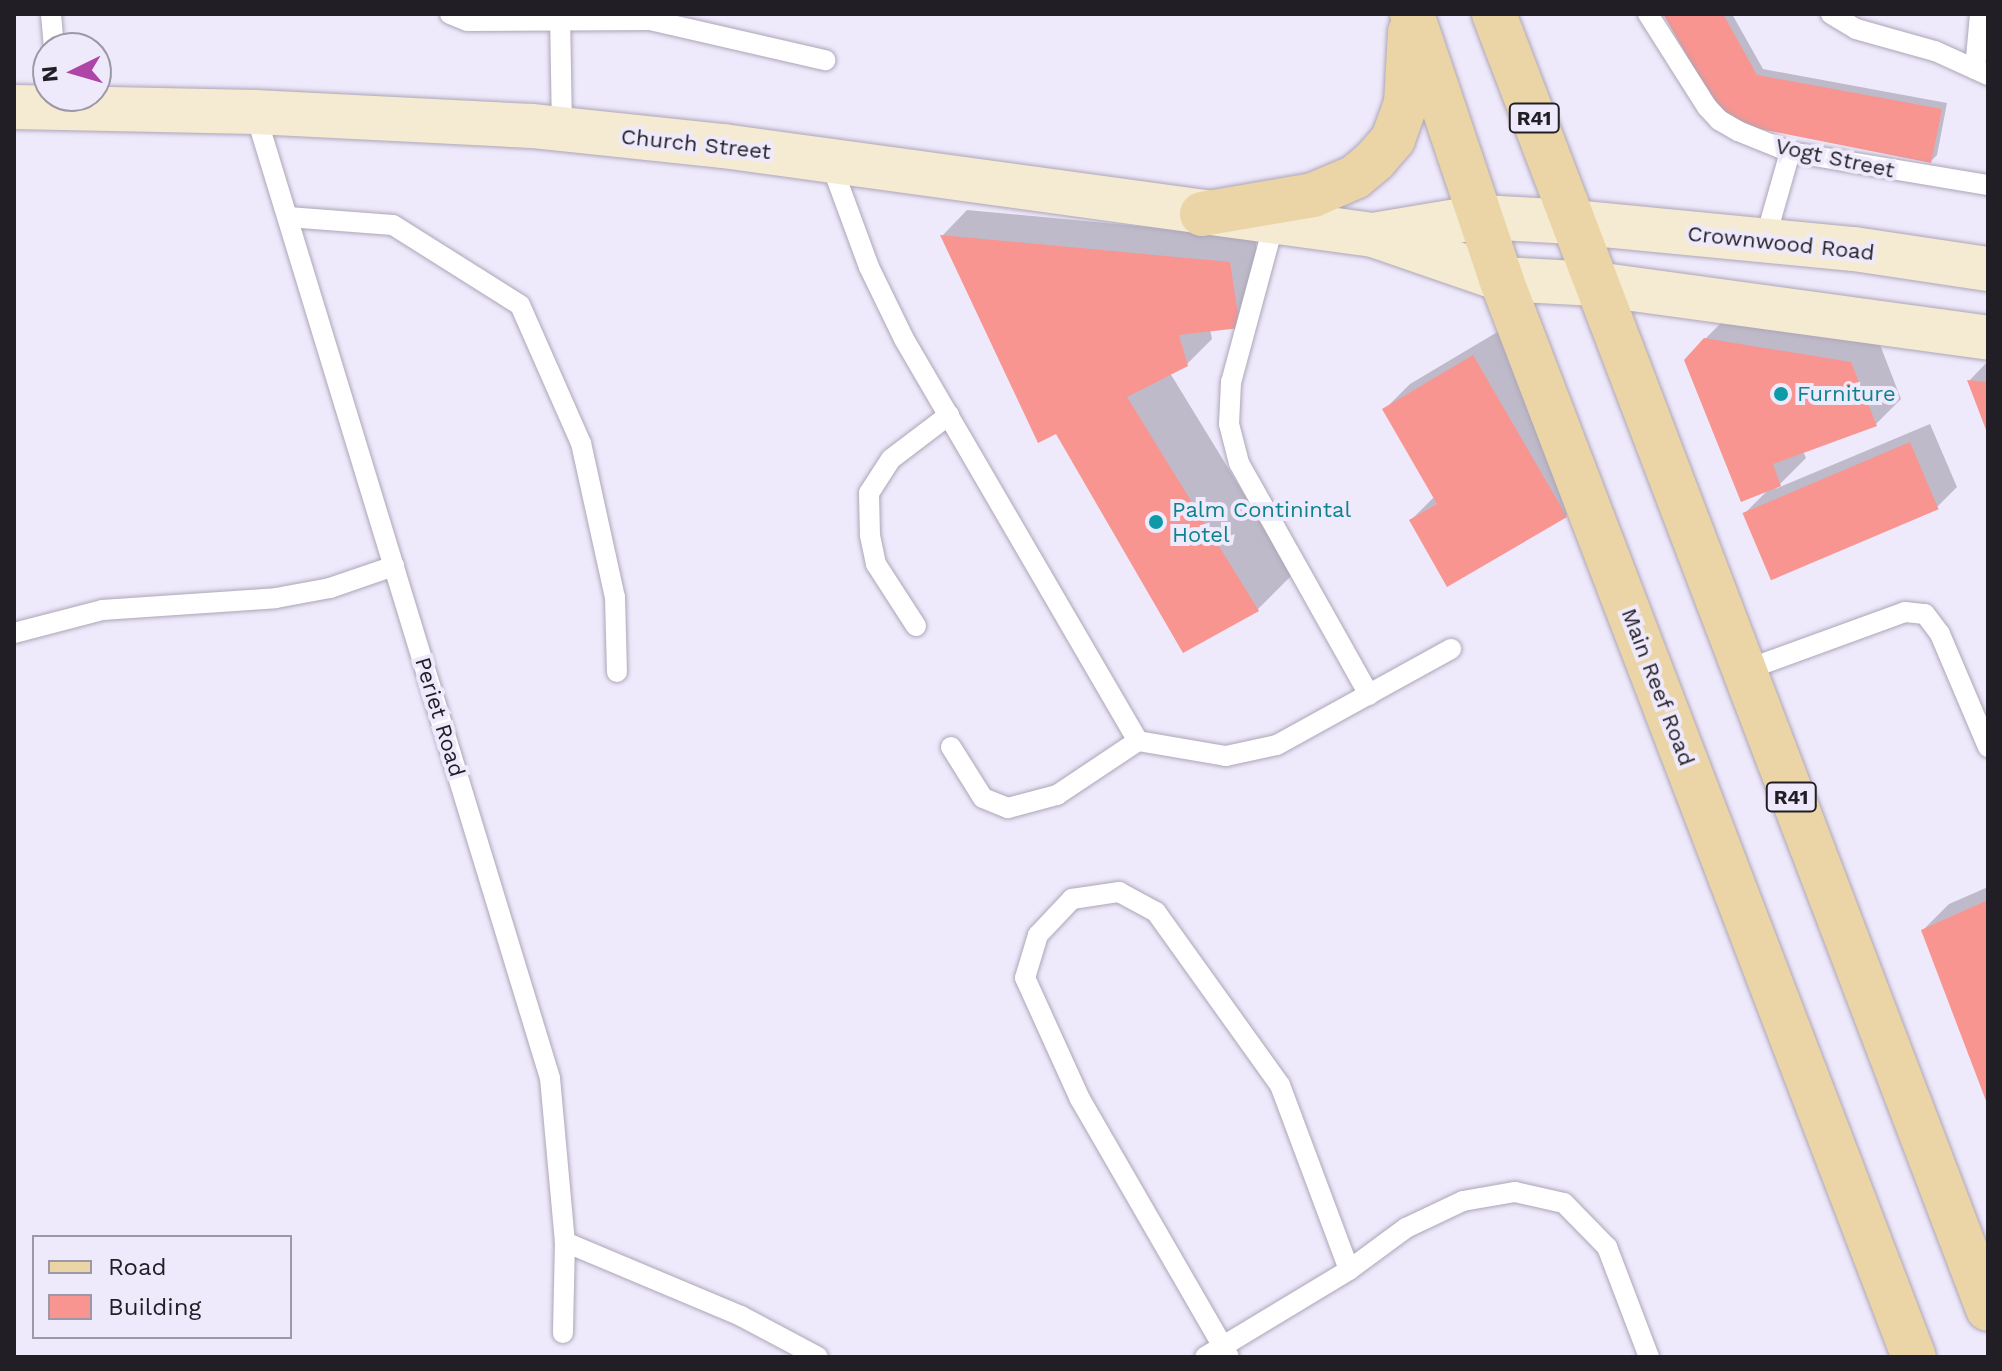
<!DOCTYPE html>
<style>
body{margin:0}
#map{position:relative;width:2002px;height:1371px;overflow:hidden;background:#efe9fc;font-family:"Work Sans",sans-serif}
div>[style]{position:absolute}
.shadow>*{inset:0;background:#0003}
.building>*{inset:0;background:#f89591;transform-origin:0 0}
.roads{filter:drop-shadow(0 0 2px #aca6b7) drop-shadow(0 0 2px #aca6b7)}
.lane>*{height:20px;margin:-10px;padding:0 10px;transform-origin:10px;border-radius:10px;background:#fff}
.secondary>*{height:44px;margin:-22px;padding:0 22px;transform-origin:22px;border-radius:22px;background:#f5ead2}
.primary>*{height:44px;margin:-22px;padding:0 22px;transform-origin:22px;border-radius:22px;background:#ebd5a6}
.dots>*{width:22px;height:22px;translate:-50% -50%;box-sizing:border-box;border:4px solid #efe9fc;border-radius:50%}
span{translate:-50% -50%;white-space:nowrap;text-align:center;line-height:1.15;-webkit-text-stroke:8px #efe9fc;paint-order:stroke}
.shield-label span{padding:2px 6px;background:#efe9fc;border:2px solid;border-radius:6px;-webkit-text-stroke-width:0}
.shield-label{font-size:20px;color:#211e25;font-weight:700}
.street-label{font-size:22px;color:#211e25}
.culture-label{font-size:22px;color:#0d838f}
.left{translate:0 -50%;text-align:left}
.frame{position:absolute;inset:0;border:16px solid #211e25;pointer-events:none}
.legend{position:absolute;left:32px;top:1235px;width:260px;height:104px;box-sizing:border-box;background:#efe9fc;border:2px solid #9d98a6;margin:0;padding:10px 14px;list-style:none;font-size:24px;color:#211e25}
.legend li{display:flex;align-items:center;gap:16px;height:40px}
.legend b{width:40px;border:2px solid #9d98a6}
.north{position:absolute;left:32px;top:32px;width:80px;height:80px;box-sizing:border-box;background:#efe9fc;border:2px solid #9d98a6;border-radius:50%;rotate:265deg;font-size:22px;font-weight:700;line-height:32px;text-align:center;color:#211e25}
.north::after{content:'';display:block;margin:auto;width:28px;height:36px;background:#ae45a7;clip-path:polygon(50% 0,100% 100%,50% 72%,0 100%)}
</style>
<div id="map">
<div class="shadow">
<div style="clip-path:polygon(1665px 14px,1732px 14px,1763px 69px,1947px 103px,1937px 155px,1931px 161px,1727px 121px)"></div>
<div style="clip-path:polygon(967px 210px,1255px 237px,1264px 300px,1239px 326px,1210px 329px,1212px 339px,1186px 365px,1170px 373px,1293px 574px,1257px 610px,942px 236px)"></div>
<div style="clip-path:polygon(1731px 313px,1877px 337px,1901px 399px,1876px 424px,1803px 451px,1806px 458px,1775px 489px,1930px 424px,1957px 487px,1937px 507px,1745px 513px,1770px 488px,1705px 339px)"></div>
<div style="clip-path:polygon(1499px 331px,1591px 490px,1565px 516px,1411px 520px,1435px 496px,1384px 410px,1410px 384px)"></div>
<div style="clip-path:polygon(1988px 361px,1988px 430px,1969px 381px)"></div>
<div style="clip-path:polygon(1988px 887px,1988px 1101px,1923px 930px,1949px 904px)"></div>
</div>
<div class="building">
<div style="clip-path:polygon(1663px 14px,1723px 14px,1757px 75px,1942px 109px,1931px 163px,1725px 122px)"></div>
<div style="clip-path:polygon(940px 235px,1230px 262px,1240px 328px,1179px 335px,1188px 366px,1127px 397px,1259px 611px,1183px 653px,1056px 434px,1038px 443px)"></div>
<div style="clip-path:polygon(1704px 338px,1851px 362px,1877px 426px,1773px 464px,1781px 486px,1741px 502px,1684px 360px)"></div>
<div style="clip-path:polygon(1473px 355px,1567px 517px,1447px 587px,1409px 520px,1437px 504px,1382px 409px)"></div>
<div style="clip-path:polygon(1967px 380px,1988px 382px,1988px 435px)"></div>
<div style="left:1910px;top:442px;width:73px;height:182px;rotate:67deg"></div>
<div style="clip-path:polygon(1988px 900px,1988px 1106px,1921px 930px)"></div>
</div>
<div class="roads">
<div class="lane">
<div style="left:51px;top:14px;width:34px;rotate:85deg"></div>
<div style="left:450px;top:14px;width:18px;rotate:22deg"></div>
<div style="left:467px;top:21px;width:183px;rotate:-0.3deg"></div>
<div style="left:650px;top:20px;width:180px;rotate:12.9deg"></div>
<div style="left:560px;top:14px;width:116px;rotate:89deg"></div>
<div style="left:1648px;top:14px;width:110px;rotate:57.6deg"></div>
<div style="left:1707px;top:107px;width:18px;rotate:47deg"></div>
<div style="left:1719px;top:120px;width:22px;rotate:30deg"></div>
<div style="left:1738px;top:131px;width:56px;rotate:22deg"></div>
<div style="left:1790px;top:152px;width:201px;rotate:9.5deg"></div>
<div style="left:1831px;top:14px;width:29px;rotate:31deg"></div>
<div style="left:1856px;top:29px;width:82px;rotate:15.6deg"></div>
<div style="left:1935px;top:51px;width:58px;rotate:24.4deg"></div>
<div style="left:1975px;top:69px;width:55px;rotate:-84.8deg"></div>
<div style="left:255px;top:112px;width:1010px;rotate:73.02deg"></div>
<div style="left:550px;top:1078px;width:165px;rotate:84.8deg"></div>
<div style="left:565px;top:1242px;width:91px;rotate:91.3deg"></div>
<div style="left:830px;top:161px;width:113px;rotate:69.8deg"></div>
<div style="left:869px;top:267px;width:80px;rotate:64.1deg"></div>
<div style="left:904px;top:339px;width:465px;rotate:59.8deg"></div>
<div style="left:1138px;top:741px;width:89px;rotate:9.7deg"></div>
<div style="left:1226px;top:756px;width:52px;rotate:-12.2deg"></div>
<div style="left:1277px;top:745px;width:199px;rotate:-28.9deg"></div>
<div style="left:288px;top:217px;width:105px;rotate:4.4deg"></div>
<div style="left:393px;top:225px;width:150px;rotate:32.2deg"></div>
<div style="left:520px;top:305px;width:151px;rotate:66.2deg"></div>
<div style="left:581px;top:443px;width:158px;rotate:77.6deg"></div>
<div style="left:615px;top:597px;width:75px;rotate:88.5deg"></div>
<div style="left:1274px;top:223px;width:165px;rotate:105.1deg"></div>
<div style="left:1231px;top:382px;width:42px;rotate:92.7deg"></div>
<div style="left:1229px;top:424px;width:40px;rotate:75.6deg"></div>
<div style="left:1239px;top:463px;width:266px;rotate:60.7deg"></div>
<div style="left:1765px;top:240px;width:91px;rotate:-74.1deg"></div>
<div style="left:916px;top:626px;width:74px;rotate:-122.8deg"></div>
<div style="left:876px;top:564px;width:30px;rotate:-102deg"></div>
<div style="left:870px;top:535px;width:42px;rotate:-91.4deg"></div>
<div style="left:869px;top:493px;width:40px;rotate:-57.1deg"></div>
<div style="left:891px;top:459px;width:73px;rotate:-37.2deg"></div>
<div style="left:14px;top:633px;width:91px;rotate:-14.6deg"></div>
<div style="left:102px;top:610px;width:174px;rotate:-3.9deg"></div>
<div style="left:276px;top:598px;width:55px;rotate:-10.5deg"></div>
<div style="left:330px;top:588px;width:68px;rotate:-19deg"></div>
<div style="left:1743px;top:671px;width:172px;rotate:-20deg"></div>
<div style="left:1905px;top:612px;width:20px;rotate:6deg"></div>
<div style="left:1925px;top:614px;width:25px;rotate:53deg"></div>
<div style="left:1940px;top:634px;width:123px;rotate:67deg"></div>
<div style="left:951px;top:747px;width:60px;rotate:57.9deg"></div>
<div style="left:983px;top:798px;width:27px;rotate:22deg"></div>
<div style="left:1008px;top:808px;width:51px;rotate:-14.9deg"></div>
<div style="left:1057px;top:795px;width:97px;rotate:-33.7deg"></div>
<div style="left:565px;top:1242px;width:191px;rotate:22.8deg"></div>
<div style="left:741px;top:1316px;width:87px;rotate:28deg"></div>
<div style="left:1205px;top:1357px;width:168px;rotate:-31.1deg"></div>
<div style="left:1349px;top:1270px;width:71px;rotate:-36.4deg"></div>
<div style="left:1406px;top:1228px;width:63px;rotate:-25.3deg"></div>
<div style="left:1463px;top:1201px;width:53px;rotate:-9.8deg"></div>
<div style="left:1515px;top:1192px;width:50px;rotate:12.7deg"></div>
<div style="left:1564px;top:1203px;width:62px;rotate:45.7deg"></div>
<div style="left:1607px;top:1247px;width:118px;rotate:69.1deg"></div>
<div style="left:1229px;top:1357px;width:298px;rotate:-120deg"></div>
<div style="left:1080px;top:1099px;width:133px;rotate:-114.4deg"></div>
<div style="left:1025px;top:978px;width:45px;rotate:-73.2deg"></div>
<div style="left:1038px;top:935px;width:50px;rotate:-46.6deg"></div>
<div style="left:1072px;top:899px;width:48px;rotate:-8.5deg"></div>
<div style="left:1119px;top:892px;width:42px;rotate:28.4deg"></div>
<div style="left:1156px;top:912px;width:213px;rotate:54.4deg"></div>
<div style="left:1280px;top:1085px;width:197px;rotate:69.5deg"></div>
</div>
<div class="secondary">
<div style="left:14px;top:107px;width:241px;rotate:1.2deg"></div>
<div style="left:255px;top:112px;width:277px;rotate:2.9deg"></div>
<div style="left:532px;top:126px;width:192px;rotate:6deg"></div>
<div style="left:723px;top:146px;width:656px;rotate:7.8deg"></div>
<div style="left:1373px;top:235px;width:135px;rotate:19deg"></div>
<div style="left:1501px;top:279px;width:95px;rotate:3deg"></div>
<div style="left:1596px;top:284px;width:396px;rotate:7.8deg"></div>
<div style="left:1379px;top:234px;width:103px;rotate:-9.5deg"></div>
<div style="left:1481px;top:217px;width:92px;rotate:3.1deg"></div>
<div style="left:1573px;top:222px;width:282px;rotate:5.5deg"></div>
<div style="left:1854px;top:249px;width:135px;rotate:8.5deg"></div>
</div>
<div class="primary">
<div style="left:1412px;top:14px;width:280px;rotate:71.4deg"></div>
<div style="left:1501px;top:279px;width:1154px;rotate:69.04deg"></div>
<div style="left:1494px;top:14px;width:1386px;rotate:69.12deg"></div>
<div style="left:1202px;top:214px;width:113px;rotate:-9.7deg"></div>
<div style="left:1313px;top:195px;width:46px;rotate:-23.2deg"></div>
<div style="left:1355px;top:177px;width:26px;rotate:-40deg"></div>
<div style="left:1375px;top:160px;width:28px;rotate:-49deg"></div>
<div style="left:1393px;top:139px;width:38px;rotate:-70deg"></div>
<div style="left:1406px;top:103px;width:71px;rotate:-86.8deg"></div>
</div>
</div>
<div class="dots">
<div style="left:1781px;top:394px;background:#0f9aa8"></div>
<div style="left:1156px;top:522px;background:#0f9aa8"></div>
</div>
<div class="shield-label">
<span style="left:1534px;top:118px">R41</span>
<span style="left:1791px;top:797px">R41</span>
</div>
<div class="street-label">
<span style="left:696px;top:144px;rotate:6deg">Church Street</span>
<span style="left:1835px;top:158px;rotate:12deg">Vogt Street</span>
<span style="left:1781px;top:243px;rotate:6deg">Crownwood Road</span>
<span style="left:1658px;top:687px;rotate:69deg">Main Reef Road</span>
<span style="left:440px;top:717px;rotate:73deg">Periet Road</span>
</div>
<div class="culture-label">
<span class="left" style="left:1797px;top:394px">Furniture</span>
<span class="left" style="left:1172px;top:522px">Palm Continintal<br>Hotel</span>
</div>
<div class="frame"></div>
<ul class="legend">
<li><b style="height:10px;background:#ebd5a6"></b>Road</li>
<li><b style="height:22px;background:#f89591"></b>Building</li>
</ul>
<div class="north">N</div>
</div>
